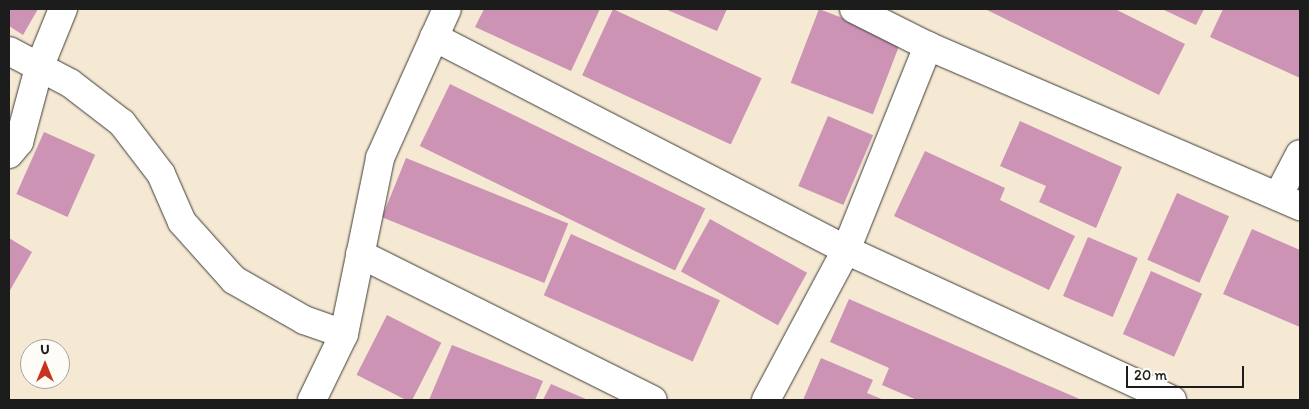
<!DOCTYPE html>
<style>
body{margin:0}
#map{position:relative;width:1309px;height:409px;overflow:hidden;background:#f5e9d3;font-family:Itim,sans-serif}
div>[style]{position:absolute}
.building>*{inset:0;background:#cc93b4;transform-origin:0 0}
.roads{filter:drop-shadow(0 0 1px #3d3b37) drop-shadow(0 0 1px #3d3b37)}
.minor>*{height:28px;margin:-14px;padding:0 14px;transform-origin:14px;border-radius:14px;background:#fff}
span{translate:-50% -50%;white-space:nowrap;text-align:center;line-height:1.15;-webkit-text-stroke:5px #fdfcf7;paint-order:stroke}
.frame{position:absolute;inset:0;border:10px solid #1c1c1c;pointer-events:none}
.north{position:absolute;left:20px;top:339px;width:50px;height:50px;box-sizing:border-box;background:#fdfcf7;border:1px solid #a3a29f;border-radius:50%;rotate:0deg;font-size:14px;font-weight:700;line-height:20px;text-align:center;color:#1c1c1c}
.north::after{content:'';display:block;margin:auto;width:18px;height:22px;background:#c8321e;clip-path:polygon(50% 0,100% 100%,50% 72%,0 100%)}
.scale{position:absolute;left:1126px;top:366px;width:118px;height:22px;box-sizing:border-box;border:2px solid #1c1c1c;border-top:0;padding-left:6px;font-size:15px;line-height:18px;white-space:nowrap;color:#1c1c1c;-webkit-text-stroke:4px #fdfcf7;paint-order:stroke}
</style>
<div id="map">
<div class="building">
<div style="clip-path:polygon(9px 9px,38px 9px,23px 35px,9px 26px)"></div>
<div style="clip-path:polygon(484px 9px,600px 9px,571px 71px,475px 27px)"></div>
<div style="left:613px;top:9px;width:164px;height:73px;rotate:25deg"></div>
<div style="clip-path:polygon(665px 9px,727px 9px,717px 31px)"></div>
<div style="left:819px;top:9px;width:88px;height:79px;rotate:21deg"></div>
<div style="clip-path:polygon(985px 9px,1115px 9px,1185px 44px,1159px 95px)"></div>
<div style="clip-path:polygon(1162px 9px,1204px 9px,1196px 25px)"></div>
<div style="clip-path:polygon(1223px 9px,1300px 9px,1300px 78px,1210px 37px)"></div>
<div style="left:450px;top:84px;width:284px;height:69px;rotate:26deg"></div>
<div style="left:828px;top:116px;width:49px;height:76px;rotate:23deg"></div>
<div style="clip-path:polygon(1020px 121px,1122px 167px,1096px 228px,1039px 202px,1046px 186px,1000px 166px)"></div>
<div style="left:44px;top:132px;width:56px;height:68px;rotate:24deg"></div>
<div style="clip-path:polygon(925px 151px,1005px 188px,1000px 200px,1075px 236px,1049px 290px,894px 216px)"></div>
<div style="left:406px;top:158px;width:175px;height:64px;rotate:22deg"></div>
<div style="left:1177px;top:193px;width:57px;height:73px;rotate:24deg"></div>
<div style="left:710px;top:219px;width:111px;height:60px;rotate:29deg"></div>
<div style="clip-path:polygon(1252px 229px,1300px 250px,1300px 327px,1223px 294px)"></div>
<div style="left:571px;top:234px;width:163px;height:67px;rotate:24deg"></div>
<div style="left:1088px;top:237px;width:54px;height:64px;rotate:23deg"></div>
<div style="clip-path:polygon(9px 238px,32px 252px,9px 292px)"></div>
<div style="left:1151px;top:271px;width:56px;height:69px;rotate:24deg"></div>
<div style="clip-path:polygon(849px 299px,1026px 376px,1082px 400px,917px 400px,882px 385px,889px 368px,830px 342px)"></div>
<div style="left:387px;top:315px;width:61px;height:67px;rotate:27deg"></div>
<div style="clip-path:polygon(452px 345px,543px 381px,535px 400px,429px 400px)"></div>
<div style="clip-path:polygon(821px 358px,873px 380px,867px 393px,884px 400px,803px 400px)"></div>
<div style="clip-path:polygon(551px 384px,588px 400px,543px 400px)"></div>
</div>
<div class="roads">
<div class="minor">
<div style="left:854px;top:9px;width:83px;rotate:26.6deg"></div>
<div style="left:928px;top:46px;width:405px;rotate:23.3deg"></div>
<div style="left:434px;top:37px;width:464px;rotate:27.3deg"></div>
<div style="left:846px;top:250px;width:359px;rotate:24.7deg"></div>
<div style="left:9px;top:51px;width:69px;rotate:27.7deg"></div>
<div style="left:70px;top:83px;width:66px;rotate:37.6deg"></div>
<div style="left:122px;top:123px;width:64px;rotate:52.6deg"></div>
<div style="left:161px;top:174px;width:52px;rotate:66.4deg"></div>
<div style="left:182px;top:222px;width:78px;rotate:48.1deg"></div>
<div style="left:234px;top:280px;width:81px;rotate:29.7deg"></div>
<div style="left:304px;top:320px;width:42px;rotate:19.3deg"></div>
<div style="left:9px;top:154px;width:16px;rotate:-50deg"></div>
<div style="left:19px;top:142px;width:77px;rotate:-74.9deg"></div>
<div style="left:39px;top:68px;width:64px;rotate:-67.9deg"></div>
<div style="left:1278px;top:196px;width:47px;rotate:-62.4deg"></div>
<div style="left:360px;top:254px;width:327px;rotate:26.5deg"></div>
<div style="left:312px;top:400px;width:73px;rotate:-64.1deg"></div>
<div style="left:344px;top:334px;width:180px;rotate:-78.4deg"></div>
<div style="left:380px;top:158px;width:163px;rotate:-65.8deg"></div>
<div style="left:766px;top:400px;width:170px;rotate:-61.9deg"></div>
<div style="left:846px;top:250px;width:220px;rotate:-68.1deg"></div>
</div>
</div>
<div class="frame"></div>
<div class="north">U</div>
<div class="scale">20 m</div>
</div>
